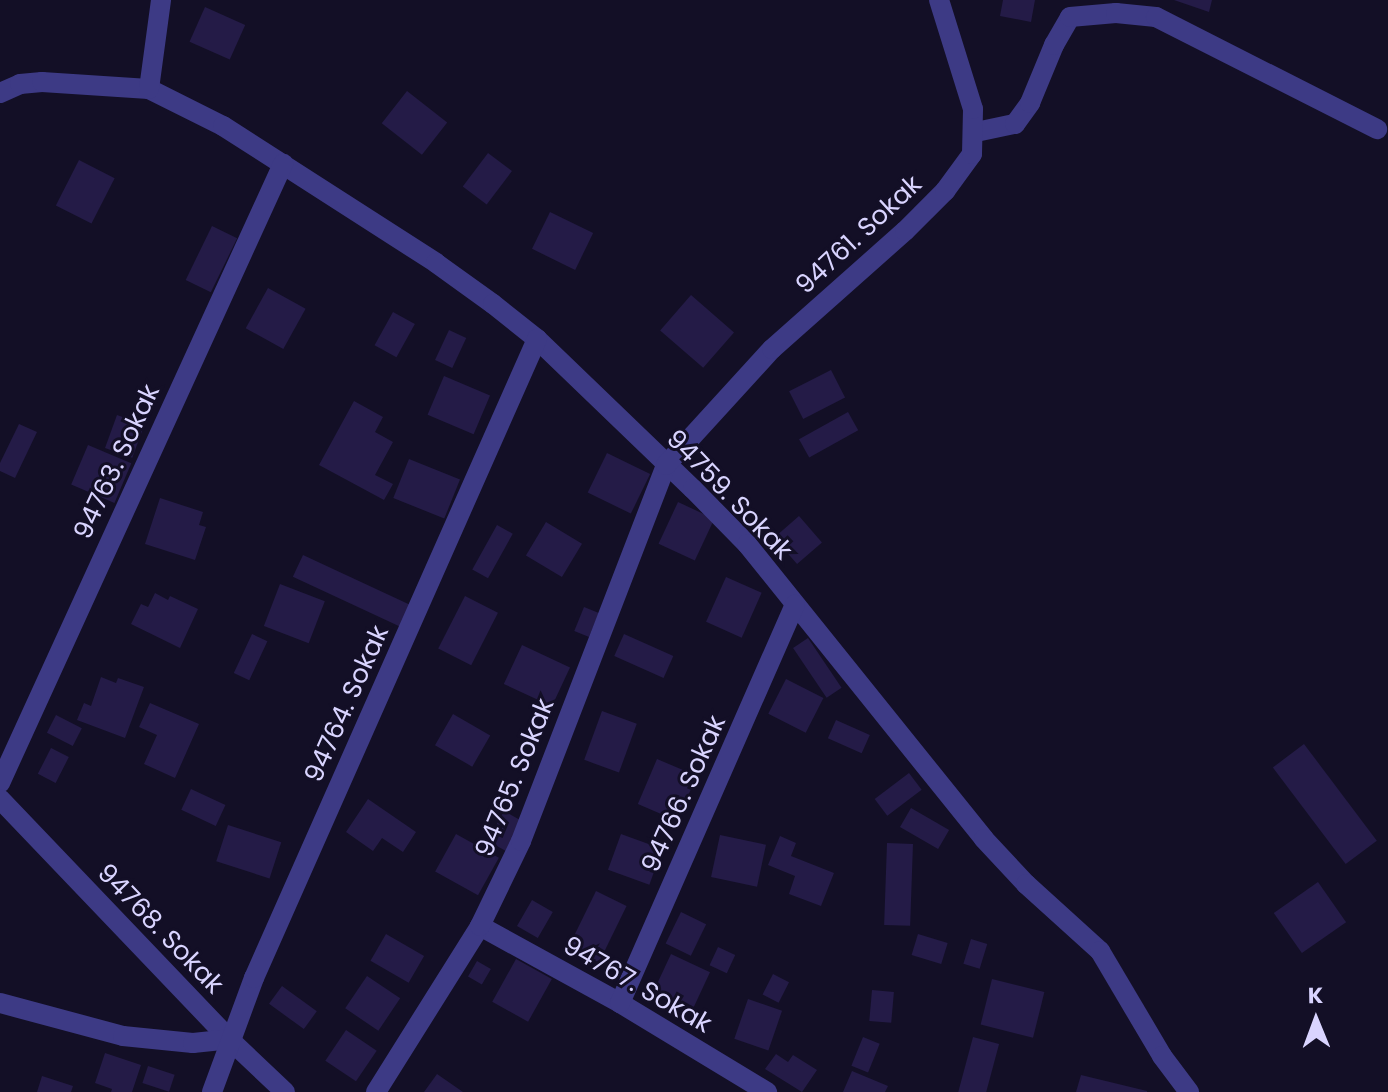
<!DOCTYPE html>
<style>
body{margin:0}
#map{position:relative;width:1388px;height:1092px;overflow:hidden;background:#130f26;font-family:Poppins,sans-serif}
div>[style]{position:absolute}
.building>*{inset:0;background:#241b47;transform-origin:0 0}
.minor>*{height:20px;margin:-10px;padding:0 10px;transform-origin:10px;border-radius:10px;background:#3d3a85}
span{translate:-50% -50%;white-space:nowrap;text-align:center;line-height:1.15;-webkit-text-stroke:6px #130f26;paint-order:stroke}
.street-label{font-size:26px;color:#d9d4ff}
.north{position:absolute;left:1276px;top:980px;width:80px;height:80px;-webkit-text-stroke:6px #130f26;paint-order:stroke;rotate:359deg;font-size:22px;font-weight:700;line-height:32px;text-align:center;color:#d9d4ff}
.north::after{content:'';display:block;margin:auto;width:28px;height:36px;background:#d9d4ff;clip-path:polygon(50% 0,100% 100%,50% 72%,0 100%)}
</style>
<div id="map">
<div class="building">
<div style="clip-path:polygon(1003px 0,1035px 0,1031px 22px,1000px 16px)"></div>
<div style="clip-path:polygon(1174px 0,1212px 0,1209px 12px)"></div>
<div style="left:205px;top:7px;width:44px;height:38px;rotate:24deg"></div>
<div style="left:407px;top:91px;width:51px;height:41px;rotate:38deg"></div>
<div style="left:488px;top:153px;width:30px;height:42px;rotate:37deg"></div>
<div style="left:79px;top:160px;width:40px;height:51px;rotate:27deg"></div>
<div style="left:550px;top:212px;width:48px;height:41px;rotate:26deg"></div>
<div style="left:212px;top:226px;width:28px;height:60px;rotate:26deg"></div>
<div style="left:268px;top:288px;width:43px;height:46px;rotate:29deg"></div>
<div style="left:691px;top:295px;width:57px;height:47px;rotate:41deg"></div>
<div style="left:393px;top:312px;width:25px;height:38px;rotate:29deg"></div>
<div style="left:449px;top:330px;width:19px;height:33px;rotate:25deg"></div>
<div style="left:831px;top:370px;width:31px;height:47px;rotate:63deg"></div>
<div style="left:444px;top:376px;width:50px;height:42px;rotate:23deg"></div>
<div style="clip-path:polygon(354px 401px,383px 417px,375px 432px,393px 442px,375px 475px,393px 484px,384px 500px,319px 465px)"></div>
<div style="left:848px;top:412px;width:21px;height:56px;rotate:61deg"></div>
<div style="left:117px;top:415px;width:29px;height:35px;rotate:20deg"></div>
<div style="clip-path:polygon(19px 424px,37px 432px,15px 478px,0 471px,0 463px)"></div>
<div style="left:88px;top:445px;width:47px;height:43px;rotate:23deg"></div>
<div style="left:607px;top:453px;width:48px;height:44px;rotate:26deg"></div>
<div style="left:409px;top:459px;width:55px;height:42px;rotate:22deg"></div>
<div style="clip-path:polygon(160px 498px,203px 512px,199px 525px,206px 527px,195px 560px,145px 544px)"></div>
<div style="left:678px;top:502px;width:40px;height:46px;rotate:25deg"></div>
<div style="left:799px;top:516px;width:35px;height:33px;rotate:49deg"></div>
<div style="left:546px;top:522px;width:42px;height:39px;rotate:31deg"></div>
<div style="left:497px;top:525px;width:18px;height:51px;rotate:29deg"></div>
<div style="left:303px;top:555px;width:118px;height:24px;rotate:25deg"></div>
<div style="left:726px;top:577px;width:39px;height:49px;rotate:24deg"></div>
<div style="left:280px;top:584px;width:48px;height:45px;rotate:21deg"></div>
<div style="clip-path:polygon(155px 593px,168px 600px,170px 596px,198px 609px,180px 648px,131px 624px,141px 604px,148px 607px)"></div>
<div style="left:465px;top:596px;width:37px;height:59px;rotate:27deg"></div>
<div style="left:584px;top:607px;width:16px;height:26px;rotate:22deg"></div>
<div style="left:252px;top:634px;width:17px;height:43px;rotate:25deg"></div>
<div style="left:624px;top:634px;width:54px;height:24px;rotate:24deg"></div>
<div style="left:808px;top:638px;width:60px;height:18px;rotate:56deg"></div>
<div style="left:522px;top:645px;width:53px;height:43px;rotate:25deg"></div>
<div style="clip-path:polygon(101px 677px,116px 683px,118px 678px,144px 687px,125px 738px,77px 720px,84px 703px,91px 706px)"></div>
<div style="left:786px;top:679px;width:42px;height:39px;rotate:27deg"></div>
<div style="clip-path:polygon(150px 703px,199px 724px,175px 778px,144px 764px,157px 735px,139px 727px)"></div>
<div style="left:602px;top:711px;width:37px;height:52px;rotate:20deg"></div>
<div style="left:453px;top:714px;width:43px;height:36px;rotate:30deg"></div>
<div style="left:56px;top:715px;width:29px;height:20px;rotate:27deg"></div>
<div style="left:836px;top:720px;width:37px;height:20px;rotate:24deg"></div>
<div style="left:1304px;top:744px;width:121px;height:39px;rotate:53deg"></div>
<div style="left:51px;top:748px;width:20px;height:29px;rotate:27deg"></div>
<div style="left:657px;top:759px;width:43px;height:49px;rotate:23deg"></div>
<div style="left:909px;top:773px;width:21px;height:43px;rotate:53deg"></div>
<div style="left:191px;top:789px;width:38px;height:23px;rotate:25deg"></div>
<div style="clip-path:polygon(368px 799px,416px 832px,403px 852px,382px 838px,373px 851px,346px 832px)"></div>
<div style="left:911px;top:808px;width:44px;height:22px;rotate:30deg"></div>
<div style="left:504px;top:811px;width:21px;height:34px;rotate:29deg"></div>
<div style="left:228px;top:825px;width:56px;height:38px;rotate:18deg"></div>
<div style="left:456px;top:834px;width:49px;height:43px;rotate:29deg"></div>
<div style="left:621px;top:834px;width:44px;height:38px;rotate:20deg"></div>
<div style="left:720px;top:835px;width:47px;height:43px;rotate:12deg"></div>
<div style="clip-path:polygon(780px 836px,796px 843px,791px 856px,834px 873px,821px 906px,789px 894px,795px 876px,768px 865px)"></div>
<div style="left:887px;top:843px;width:26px;height:82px;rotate:2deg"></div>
<div style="left:1318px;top:882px;width:49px;height:54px;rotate:55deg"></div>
<div style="left:596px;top:891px;width:34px;height:63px;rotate:26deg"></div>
<div style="left:532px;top:900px;width:24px;height:30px;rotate:30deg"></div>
<div style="left:681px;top:912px;width:28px;height:35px;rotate:26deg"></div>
<div style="left:386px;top:934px;width:44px;height:31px;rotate:30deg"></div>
<div style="left:918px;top:934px;width:31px;height:22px;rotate:17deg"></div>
<div style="left:971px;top:939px;width:17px;height:26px;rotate:17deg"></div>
<div style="left:718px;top:947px;width:19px;height:20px;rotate:25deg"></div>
<div style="left:671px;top:954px;width:43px;height:43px;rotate:25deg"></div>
<div style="left:516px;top:959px;width:41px;height:49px;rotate:29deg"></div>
<div style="left:477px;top:961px;width:16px;height:18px;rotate:30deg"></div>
<div style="left:773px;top:974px;width:18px;height:23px;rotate:27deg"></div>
<div style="left:367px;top:976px;width:40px;height:39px;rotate:34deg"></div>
<div style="left:992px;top:979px;width:54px;height:47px;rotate:14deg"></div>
<div style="left:282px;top:986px;width:43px;height:22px;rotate:36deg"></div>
<div style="left:872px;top:990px;width:22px;height:31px;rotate:5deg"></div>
<div style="left:748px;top:999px;width:36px;height:42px;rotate:19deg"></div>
<div style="left:346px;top:1030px;width:37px;height:37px;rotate:34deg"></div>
<div style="left:863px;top:1037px;width:18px;height:31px;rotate:22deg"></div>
<div style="left:973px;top:1037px;width:27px;height:57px;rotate:15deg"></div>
<div style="clip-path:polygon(105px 1053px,141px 1065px,132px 1092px,111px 1092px,112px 1089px,95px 1083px)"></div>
<div style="clip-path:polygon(776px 1054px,788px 1062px,793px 1055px,817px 1070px,802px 1092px,765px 1069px)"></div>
<div style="left:148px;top:1066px;width:28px;height:18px;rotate:18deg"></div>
<div style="clip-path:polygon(852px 1071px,888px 1086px,885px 1092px,843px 1092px)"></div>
<div style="clip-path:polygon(437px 1074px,463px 1092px,424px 1092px)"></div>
<div style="clip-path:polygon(1081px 1075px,1147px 1091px,1147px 1092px,1076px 1092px)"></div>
<div style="clip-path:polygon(42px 1076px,73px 1086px,71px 1092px,37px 1092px)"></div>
</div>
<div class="minor">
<div style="left:149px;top:89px;width:83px;rotate:26.6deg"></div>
<div style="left:223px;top:126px;width:253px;rotate:32.7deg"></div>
<div style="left:436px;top:263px;width:70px;rotate:35.7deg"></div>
<div style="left:493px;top:304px;width:56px;rotate:38.5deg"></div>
<div style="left:537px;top:339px;width:216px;rotate:43.9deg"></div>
<div style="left:693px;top:489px;width:77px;rotate:45.5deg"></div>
<div style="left:747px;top:544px;width:378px;rotate:51.2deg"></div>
<div style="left:984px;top:839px;width:62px;rotate:47deg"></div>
<div style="left:1026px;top:884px;width:100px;rotate:42.2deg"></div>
<div style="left:1100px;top:951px;width:122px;rotate:59.4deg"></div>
<div style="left:1162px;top:1056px;width:45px;rotate:53.1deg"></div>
<div style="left:0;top:93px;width:22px;rotate:-24deg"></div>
<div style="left:20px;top:84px;width:22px;rotate:-5deg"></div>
<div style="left:42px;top:82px;width:107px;rotate:3.7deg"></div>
<div style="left:149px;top:89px;width:90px;rotate:-82.3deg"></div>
<div style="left:976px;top:132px;width:40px;rotate:-12deg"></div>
<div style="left:1015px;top:124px;width:26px;rotate:-54deg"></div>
<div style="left:1030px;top:103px;width:63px;rotate:-67.5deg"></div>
<div style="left:1054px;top:45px;width:32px;rotate:-60deg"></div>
<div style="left:1070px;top:17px;width:46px;rotate:-5deg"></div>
<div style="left:1116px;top:13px;width:40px;rotate:5.7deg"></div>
<div style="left:1156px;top:17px;width:248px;rotate:26.9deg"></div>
<div style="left:0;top:783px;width:681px;rotate:-65.43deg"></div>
<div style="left:0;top:799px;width:332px;rotate:46.3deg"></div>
<div style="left:229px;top:1039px;width:77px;rotate:43.4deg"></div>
<div style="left:480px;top:926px;width:160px;rotate:28.8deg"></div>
<div style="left:620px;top:1003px;width:172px;rotate:31.2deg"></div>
<div style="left:0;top:1003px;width:127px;rotate:15deg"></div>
<div style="left:123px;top:1036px;width:70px;rotate:5.7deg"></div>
<div style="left:193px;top:1043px;width:36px;rotate:-6deg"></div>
<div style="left:620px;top:1003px;width:435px;rotate:-66.3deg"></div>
<div style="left:212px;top:1092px;width:121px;rotate:-69.8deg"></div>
<div style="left:254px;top:978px;width:699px;rotate:-66.11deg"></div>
<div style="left:376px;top:1092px;width:196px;rotate:-57.9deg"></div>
<div style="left:480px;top:926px;width:94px;rotate:-64.2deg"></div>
<div style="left:521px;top:841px;width:403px;rotate:-68.9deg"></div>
<div style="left:666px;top:465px;width:157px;rotate:-47.6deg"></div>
<div style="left:772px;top:349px;width:178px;rotate:-41.6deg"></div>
<div style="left:905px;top:231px;width:57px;rotate:-45deg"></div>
<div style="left:945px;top:191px;width:46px;rotate:-53.9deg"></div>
<div style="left:972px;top:154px;width:45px;rotate:-88.7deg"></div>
<div style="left:973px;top:109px;width:114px;rotate:-107.3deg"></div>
</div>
<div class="street-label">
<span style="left:859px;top:235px;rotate:-43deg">94761. Sokak</span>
<span style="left:117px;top:462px;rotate:-65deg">94763. Sokak</span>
<span style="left:729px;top:495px;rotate:46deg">94759. Sokak</span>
<span style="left:347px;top:704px;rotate:-66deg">94764. Sokak</span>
<span style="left:515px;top:778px;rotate:-68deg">94765. Sokak</span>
<span style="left:684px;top:794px;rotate:-66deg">94766. Sokak</span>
<span style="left:160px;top:929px;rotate:46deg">94768. Sokak</span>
<span style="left:637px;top:985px;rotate:30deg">94767. Sokak</span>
</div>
<div class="north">K</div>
</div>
